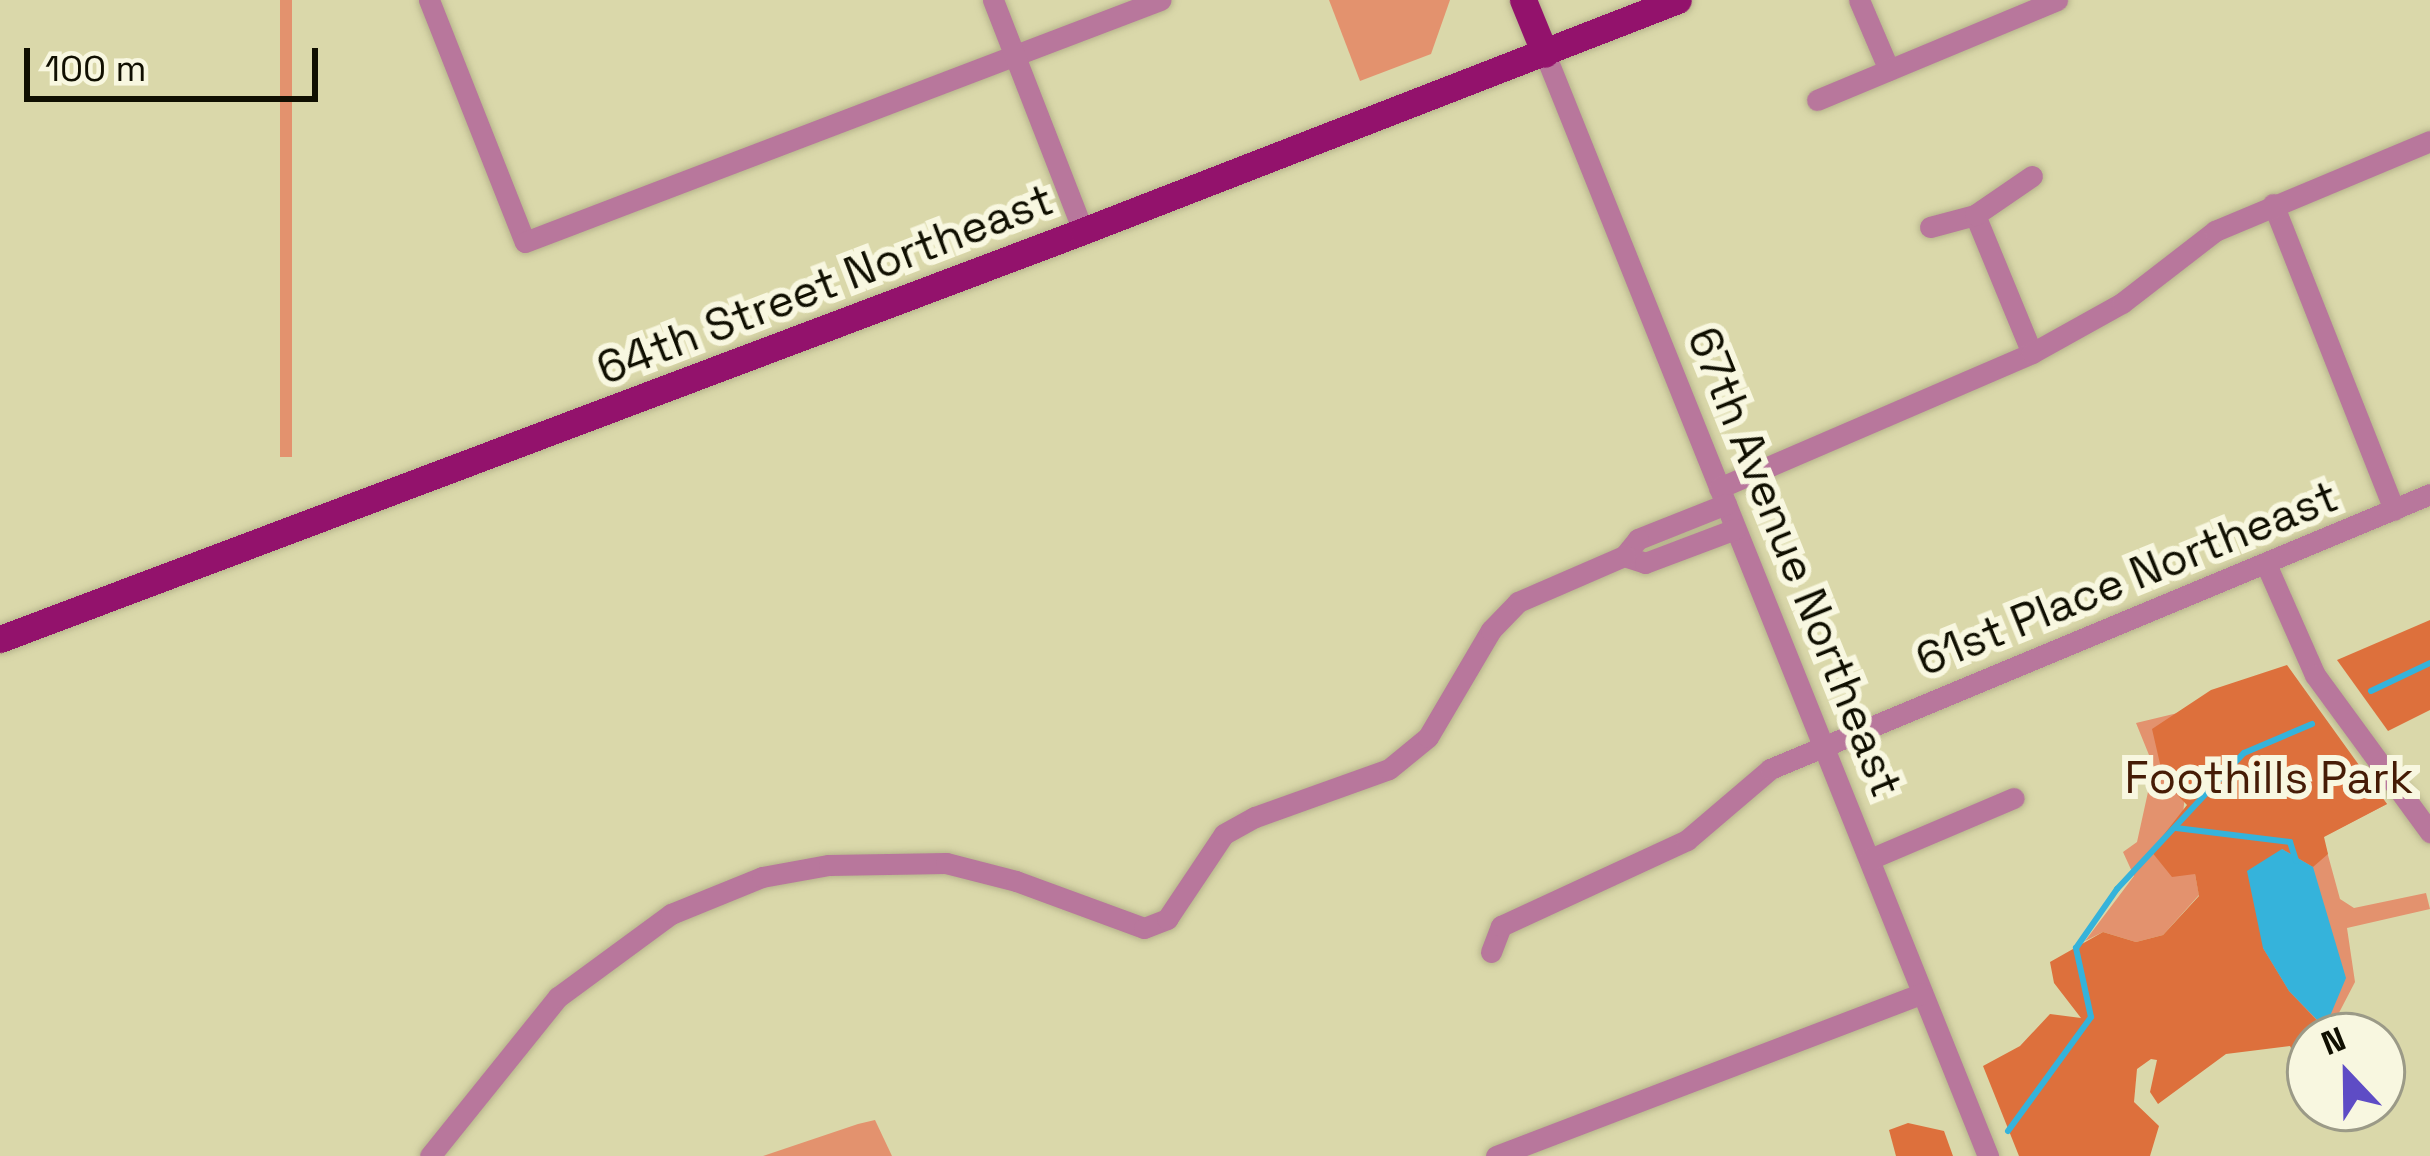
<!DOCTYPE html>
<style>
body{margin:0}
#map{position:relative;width:2430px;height:1156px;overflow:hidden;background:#dad8aa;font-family:"Space Grotesk",sans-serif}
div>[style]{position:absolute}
.green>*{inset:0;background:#e3926e;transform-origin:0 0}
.forest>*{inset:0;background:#dd703c}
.water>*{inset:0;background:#35b3db}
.stream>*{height:6px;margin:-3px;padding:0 3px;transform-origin:3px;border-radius:3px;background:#35b3db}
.roads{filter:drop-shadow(0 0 3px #b6b48c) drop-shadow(0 0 3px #b6b48c)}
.minor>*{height:21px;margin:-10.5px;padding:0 10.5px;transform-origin:10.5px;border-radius:10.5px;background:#b8779c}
.major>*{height:27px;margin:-13.5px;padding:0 13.5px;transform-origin:13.5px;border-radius:13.5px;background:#93126c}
span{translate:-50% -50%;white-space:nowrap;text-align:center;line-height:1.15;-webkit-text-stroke:12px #f8f7e0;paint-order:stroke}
.street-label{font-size:45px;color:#100f01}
.park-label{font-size:45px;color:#461c06}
.north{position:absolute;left:2286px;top:1012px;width:120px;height:120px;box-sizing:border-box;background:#f8f7e0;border:3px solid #9b9a87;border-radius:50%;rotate:338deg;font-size:33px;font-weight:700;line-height:48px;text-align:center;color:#100f01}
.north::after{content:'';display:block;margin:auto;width:42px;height:54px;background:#5e4cc5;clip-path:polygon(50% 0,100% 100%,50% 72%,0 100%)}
.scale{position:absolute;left:24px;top:48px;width:294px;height:54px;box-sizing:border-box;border:6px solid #100f01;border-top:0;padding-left:15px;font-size:36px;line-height:42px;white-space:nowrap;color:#100f01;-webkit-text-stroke:9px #f8f7e0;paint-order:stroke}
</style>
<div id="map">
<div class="green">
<div style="left:280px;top:0;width:12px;height:457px"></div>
<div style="clip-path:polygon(1329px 0,1450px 0,1431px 54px,1360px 81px)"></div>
<div style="clip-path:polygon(2310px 701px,2387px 804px,2323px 837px,2340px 899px,2354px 908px,2426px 893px,2430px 909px,2347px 928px,2355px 982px,2329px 1032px,2310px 1036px,2310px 1093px,2186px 782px,2183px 815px,2151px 851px,2195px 874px,2199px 895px,2163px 935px,2136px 942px,2103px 932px,2085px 941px,2134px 876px,2123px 852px,2137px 842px,2148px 792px,2160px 782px,2136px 723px,2186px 711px)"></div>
<div style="clip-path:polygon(875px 1120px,892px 1156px,763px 1156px,858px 1124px)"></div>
</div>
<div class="forest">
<div style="clip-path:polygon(2430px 620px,2430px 710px,2388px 731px,2337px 660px)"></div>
<div style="clip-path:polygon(2287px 665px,2387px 804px,2324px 837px,2328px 854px,2313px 867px,2282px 849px,2263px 948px,2289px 991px,2324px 1028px,2346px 1013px,2350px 1036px,2310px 1036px,2310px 1086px,2290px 1046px,2226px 1054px,2158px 1104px,2150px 1092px,2157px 1060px,2151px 1059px,2137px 1069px,2134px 1102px,2159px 1126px,2150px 1156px,2019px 1156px,1983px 1066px,2020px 1046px,2050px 1014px,2081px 1018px,2054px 983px,2050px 962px,2103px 932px,2136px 942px,2163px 935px,2199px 896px,2195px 874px,2172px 877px,2151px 851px,2187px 805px,2164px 781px,2152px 729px,2211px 690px)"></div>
<div style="clip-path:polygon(1908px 1123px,1944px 1131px,1953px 1156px,1896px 1156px,1889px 1130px)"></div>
</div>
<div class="water">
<div style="clip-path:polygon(2282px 849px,2313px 867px,2346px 978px,2325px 1028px,2289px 991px,2263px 948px,2247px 871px)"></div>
</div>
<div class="stream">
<div style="left:2371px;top:691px;width:65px;rotate:-25.4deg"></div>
<div style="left:2176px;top:828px;width:115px;rotate:7deg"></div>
<div style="left:2290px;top:842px;width:20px;rotate:72deg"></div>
<div style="left:2008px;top:1131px;width:141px;rotate:-53.9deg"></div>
<div style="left:2091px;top:1017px;width:71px;rotate:-102.3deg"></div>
<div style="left:2076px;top:948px;width:72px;rotate:-55.2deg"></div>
<div style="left:2117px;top:889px;width:186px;rotate:-47deg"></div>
<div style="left:2244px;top:753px;width:74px;rotate:-23.1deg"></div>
</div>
<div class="roads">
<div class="minor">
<div style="left:429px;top:0;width:260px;rotate:68.4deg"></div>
<div style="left:525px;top:242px;width:680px;rotate:-20.86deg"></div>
<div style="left:993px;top:0;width:248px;rotate:68.7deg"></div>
<div style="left:1859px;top:0;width:76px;rotate:66.8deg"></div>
<div style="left:1545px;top:54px;width:1188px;rotate:68.1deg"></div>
<div style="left:1817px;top:100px;width:260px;rotate:-22.6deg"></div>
<div style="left:2273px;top:204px;width:329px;rotate:68.4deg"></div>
<div style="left:1975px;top:215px;width:149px;rotate:67.6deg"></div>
<div style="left:1930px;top:227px;width:47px;rotate:-14.9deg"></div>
<div style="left:1975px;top:215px;width:69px;rotate:-34.4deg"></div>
<div style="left:1719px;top:488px;width:341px;rotate:-23.3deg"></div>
<div style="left:2032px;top:353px;width:103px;rotate:-29.1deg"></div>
<div style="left:2122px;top:303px;width:118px;rotate:-37.7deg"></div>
<div style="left:2215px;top:231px;width:233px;rotate:-22.7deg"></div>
<div style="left:1726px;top:504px;width:95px;rotate:158.3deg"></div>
<div style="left:1638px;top:539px;width:22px;rotate:129deg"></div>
<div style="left:1624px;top:556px;width:22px;rotate:18deg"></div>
<div style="left:1645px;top:563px;width:96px;rotate:-20.7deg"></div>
<div style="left:2266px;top:564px;width:121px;rotate:66.2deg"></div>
<div style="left:2315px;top:675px;width:195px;rotate:53.8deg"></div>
<div style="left:1870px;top:859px;width:156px;rotate:-23deg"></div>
<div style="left:1491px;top:952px;width:28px;rotate:-69deg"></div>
<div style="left:1501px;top:926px;width:205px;rotate:-24.8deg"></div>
<div style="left:1687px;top:840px;width:109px;rotate:-40.5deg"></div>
<div style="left:1770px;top:769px;width:715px;rotate:-22.62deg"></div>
<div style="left:430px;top:1156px;width:204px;rotate:-51.2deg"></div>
<div style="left:558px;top:997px;width:140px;rotate:-36.3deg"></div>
<div style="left:671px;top:914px;width:98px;rotate:-22.1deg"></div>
<div style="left:762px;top:877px;width:68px;rotate:-10.2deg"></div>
<div style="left:829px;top:865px;width:117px;rotate:-1deg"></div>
<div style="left:946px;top:863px;width:72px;rotate:14.4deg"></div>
<div style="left:1016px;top:881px;width:136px;rotate:20.2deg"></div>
<div style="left:1144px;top:928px;width:25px;rotate:-21deg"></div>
<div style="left:1167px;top:919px;width:102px;rotate:-56.2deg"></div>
<div style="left:1224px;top:834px;width:35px;rotate:-29deg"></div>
<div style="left:1255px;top:817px;width:142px;rotate:-19.7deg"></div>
<div style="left:1389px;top:769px;width:50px;rotate:-39.4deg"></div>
<div style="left:1428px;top:737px;width:124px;rotate:-59.5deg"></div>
<div style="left:1491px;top:630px;width:39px;rotate:-46deg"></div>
<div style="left:1518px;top:602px;width:116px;rotate:-23.5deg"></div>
<div style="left:1496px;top:1156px;width:456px;rotate:-20.9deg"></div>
</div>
<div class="major">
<div style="left:1523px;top:0;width:58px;rotate:67.8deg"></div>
<div style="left:0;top:639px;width:1157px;rotate:-20.64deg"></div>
<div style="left:1083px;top:231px;width:638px;rotate:-21.22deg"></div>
</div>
</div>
<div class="street-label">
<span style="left:825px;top:284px;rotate:-21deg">64th Street Northeast</span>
<span style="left:1795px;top:562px;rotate:68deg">67th Avenue Northeast</span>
<span style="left:2127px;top:578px;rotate:-22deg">61st Place Northeast</span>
</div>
<div class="park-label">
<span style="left:2269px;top:778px">Foothills Park</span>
</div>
<div class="north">N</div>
<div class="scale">100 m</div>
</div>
